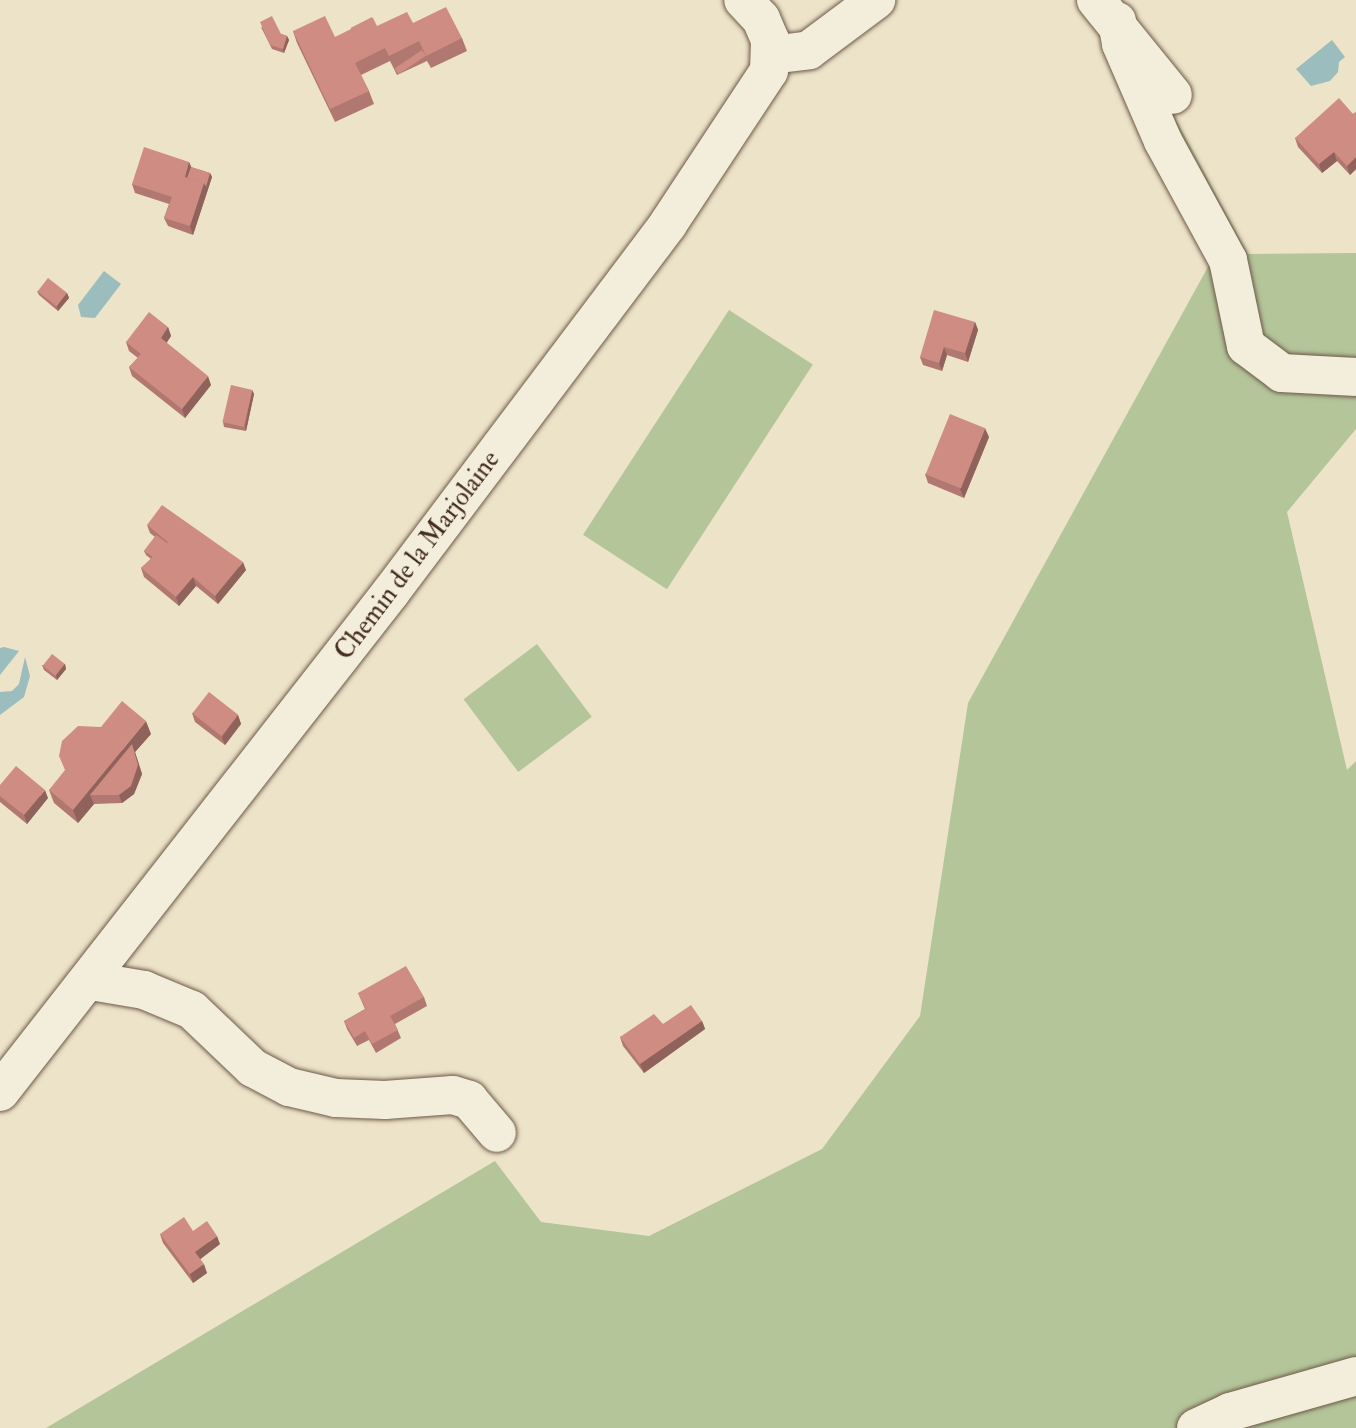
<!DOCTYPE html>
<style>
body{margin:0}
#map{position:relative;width:1356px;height:1428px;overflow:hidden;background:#ede3c9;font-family:"IM FELL Double Pica",serif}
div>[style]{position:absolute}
.green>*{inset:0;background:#b4c59a;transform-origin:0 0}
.water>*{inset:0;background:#9bbdbe}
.roads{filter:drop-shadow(0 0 2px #6e5a48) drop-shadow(0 0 2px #6e5a48)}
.minor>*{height:38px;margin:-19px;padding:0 19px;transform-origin:19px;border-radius:19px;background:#f3eddc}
.wall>*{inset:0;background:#b17871}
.shaded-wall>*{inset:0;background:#90625c}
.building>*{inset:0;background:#ce8c83;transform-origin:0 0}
span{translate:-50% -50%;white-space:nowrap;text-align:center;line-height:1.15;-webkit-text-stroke:6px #f3eddc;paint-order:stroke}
.street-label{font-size:26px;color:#442c1d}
</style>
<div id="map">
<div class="green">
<div style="clip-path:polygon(1152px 75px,1248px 254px,1356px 253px,1356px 429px,1287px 512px,1347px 770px,1356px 761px,1356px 1428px,46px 1428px,495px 1161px,541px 1222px,649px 1236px,822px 1149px,920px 1016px,968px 703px,1209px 265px,1125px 82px)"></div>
<div style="left:729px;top:310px;width:100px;height:268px;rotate:33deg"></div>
<div style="left:537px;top:644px;width:91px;height:92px;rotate:53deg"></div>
</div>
<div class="water">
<div style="clip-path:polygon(1332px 40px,1345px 57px,1339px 62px,1338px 72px,1330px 81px,1311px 86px,1296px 69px)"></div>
<div style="clip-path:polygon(104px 271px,121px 284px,95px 318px,81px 317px,78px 305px)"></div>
<div style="clip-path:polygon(4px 647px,19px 651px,0 675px,0 648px)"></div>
<div style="clip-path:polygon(25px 657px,30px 676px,24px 697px,0 715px,0 692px,12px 691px,19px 684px)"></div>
</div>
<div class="roads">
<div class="minor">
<div style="left:1096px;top:0;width:122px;rotate:51deg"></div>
<div style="left:1117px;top:21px;width:23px;rotate:80deg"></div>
<div style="left:1121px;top:44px;width:106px;rotate:66.6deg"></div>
<div style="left:1163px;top:141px;width:136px;rotate:61.4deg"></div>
<div style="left:1228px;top:260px;width:88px;rotate:78.2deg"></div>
<div style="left:1246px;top:346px;width:45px;rotate:36.9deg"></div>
<div style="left:1282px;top:373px;width:74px;rotate:3.1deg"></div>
<div style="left:771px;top:55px;width:38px;rotate:-7deg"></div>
<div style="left:809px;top:50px;width:84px;rotate:-36.7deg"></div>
<div style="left:91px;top:981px;width:54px;rotate:9.6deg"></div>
<div style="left:144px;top:990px;width:52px;rotate:22.6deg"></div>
<div style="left:192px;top:1010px;width:84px;rotate:43.6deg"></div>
<div style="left:253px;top:1068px;width:41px;rotate:27.8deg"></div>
<div style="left:289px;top:1087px;width:48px;rotate:13.2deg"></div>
<div style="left:336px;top:1098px;width:49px;rotate:2.3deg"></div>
<div style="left:385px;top:1100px;width:68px;rotate:-4.2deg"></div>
<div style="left:453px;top:1095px;width:17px;rotate:17deg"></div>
<div style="left:469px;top:1100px;width:43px;rotate:49.7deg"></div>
<div style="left:0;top:1092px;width:635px;rotate:-51.97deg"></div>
<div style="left:391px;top:592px;width:461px;rotate:-53deg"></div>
<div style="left:668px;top:224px;width:183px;rotate:-56.6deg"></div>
<div style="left:769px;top:71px;width:31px;rotate:-88deg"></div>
<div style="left:770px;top:40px;width:23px;rotate:-113deg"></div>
<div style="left:761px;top:19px;width:26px;rotate:-133deg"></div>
<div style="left:1196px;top:1428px;width:38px;rotate:-25deg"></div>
<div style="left:1230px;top:1412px;width:131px;rotate:-15.9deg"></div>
</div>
</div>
<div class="wall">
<div style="clip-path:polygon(377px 26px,462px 38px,467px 51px,431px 68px,427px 61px,397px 75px,390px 61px,361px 75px,369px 91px,374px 104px,335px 122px,297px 43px,293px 31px,335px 37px)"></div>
<div style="clip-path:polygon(261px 27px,287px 36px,289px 40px,284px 53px,272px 49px)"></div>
<div style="clip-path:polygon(1356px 112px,1356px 169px,1350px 175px,1337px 161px,1322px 173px,1298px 147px,1295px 138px,1353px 114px)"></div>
<div style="clip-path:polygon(189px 162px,191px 167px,210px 173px,212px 177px,193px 235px,168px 226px,164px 218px,169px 204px,135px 193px,132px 184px)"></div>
<div style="clip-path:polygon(37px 291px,67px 293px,69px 298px,58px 311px,39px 295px)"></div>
<div style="clip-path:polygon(975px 322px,978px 330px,968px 362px,947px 355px,942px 371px,923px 365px,920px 357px)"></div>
<div style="clip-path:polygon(168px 327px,171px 336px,166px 343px,211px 385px,185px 418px,132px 376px,129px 367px,138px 358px,129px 351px,126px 342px)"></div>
<div style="clip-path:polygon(252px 390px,254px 394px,246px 431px,224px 427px,223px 422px)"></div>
<div style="clip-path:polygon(989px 437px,964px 498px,928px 483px,925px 474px)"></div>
<div style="clip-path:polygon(147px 525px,246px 570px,218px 604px,196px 586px,179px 606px,144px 577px,141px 568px,151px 559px,146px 555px,144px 551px,155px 537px,150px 533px)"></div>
<div style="clip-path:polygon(65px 664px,66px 669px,57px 680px,44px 670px,42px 665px)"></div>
<div style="clip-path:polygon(192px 713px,238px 715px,241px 724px,225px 745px,195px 722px)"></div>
<div style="clip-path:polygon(151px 734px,135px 752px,142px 774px,134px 794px,122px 803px,94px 804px,78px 823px,54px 803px,49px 790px)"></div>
<div style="clip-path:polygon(0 785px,48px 798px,27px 824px,0 802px)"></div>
<div style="clip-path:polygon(358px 993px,424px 997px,427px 1006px,395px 1024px,401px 1038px,376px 1053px,369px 1040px,357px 1046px,347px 1029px,344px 1021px,365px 1009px)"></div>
<div style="clip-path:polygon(702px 1021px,705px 1029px,644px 1073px,623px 1046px,620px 1037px,663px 1024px)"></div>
<div style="clip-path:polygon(160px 1234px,220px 1244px,200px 1259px,207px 1273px,193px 1283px,163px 1243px)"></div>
</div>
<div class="shaded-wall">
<div style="clip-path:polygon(287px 36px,289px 40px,284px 53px,283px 49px)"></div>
<div style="clip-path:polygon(1334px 152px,1337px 161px,1322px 173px,1319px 164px)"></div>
<div style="clip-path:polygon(1356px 157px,1356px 169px,1350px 175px,1347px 166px)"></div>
<div style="clip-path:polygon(189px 162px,193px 171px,189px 182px,185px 177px)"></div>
<div style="clip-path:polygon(210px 173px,212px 177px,193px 235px,190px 226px,204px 183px)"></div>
<div style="clip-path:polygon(67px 293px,69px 298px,58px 311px,57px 306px)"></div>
<div style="clip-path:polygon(975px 322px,978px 330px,968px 362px,965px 353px)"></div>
<div style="clip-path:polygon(168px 327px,171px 336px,164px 347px,161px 338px)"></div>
<div style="clip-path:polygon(944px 347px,947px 355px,942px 371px,939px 363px)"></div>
<div style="clip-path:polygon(208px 376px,211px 385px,185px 418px,182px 409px)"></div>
<div style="clip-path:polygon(252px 390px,254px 394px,246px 431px,245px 426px)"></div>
<div style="clip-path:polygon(985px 428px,989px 437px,964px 498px,960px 489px)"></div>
<div style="clip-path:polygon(243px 562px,246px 570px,218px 604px,215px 596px)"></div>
<div style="clip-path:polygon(193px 577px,196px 586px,179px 606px,176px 597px)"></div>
<div style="clip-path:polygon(65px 664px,66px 669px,57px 680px,56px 675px)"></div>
<div style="clip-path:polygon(238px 715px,241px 724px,225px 745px,222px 737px)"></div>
<div style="clip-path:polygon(146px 721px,151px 734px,135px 752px,142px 774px,134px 794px,122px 803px,119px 795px,90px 795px,94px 804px,78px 823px,73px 810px)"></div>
<div style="clip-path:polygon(45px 790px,48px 798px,27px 824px,24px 815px)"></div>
<div style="clip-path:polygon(702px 1021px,705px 1029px,644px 1073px,640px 1064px)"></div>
<div style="clip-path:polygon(217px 1236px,220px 1244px,198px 1261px,195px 1252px)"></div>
<div style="clip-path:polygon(204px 1264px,207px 1273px,193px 1283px,190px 1274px)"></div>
</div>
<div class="building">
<div style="clip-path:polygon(446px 7px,462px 38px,426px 56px,419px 41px,389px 56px,385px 48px,355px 63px,369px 91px,330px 109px,293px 31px,325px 16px,335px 37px,373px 18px,377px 26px,407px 12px,413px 23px)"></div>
<div style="clip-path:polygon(272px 16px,281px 34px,287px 36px,283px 49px,270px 45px,260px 22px)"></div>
<div style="left:372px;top:17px;width:2px;height:24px;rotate:63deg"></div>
<div style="left:422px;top:50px;width:7px;height:33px;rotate:56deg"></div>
<div style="clip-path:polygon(1339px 98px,1353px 114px,1356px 112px,1356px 157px,1347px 166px,1334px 152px,1319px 164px,1295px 138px)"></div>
<div style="clip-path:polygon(144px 147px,189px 162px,185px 177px,204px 183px,190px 226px,164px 218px,172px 197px,132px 184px)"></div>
<div style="clip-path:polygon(191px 167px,210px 173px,206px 187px,204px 183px,187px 178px)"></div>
<div style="left:48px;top:278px;width:24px;height:17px;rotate:38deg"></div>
<div style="clip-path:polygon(934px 310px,975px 322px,965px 353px,944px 347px,939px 363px,920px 357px)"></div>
<div style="clip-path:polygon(149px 312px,168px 327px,161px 338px,208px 376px,182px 409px,129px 367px,141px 354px,126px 342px)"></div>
<div style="left:231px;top:385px;width:22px;height:38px;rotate:13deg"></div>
<div style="left:950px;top:414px;width:38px;height:65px;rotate:22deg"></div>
<div style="clip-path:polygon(162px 505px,243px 562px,215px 596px,193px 577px,176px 597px,141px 568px,168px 542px,147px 525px)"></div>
<div style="clip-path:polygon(156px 535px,167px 543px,153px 557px,144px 551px)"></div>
<div style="left:52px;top:654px;width:16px;height:15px;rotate:38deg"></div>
<div style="left:209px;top:692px;width:37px;height:27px;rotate:38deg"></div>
<div style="clip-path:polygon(122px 701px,146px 721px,73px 810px,49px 790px,65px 770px,59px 756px,62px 741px,78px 726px,101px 727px)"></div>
<div style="clip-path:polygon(132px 744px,138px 765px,131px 786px,119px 795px,90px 795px)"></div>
<div style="clip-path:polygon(16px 766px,45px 790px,24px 815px,0 796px,0 785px)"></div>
<div style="clip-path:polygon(406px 966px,424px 997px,390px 1016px,398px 1030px,372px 1044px,365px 1031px,354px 1038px,344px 1021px,366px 1009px,358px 993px)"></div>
<div style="clip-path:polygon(691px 1005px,702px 1021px,640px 1064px,620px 1037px,654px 1014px,663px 1024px)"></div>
<div style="clip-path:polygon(184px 1217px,193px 1231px,207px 1221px,217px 1236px,195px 1252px,204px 1264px,190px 1274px,160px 1234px)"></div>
</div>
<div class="street-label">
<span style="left:418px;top:556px;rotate:-53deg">Chemin de la Marjolaine</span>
</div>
</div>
